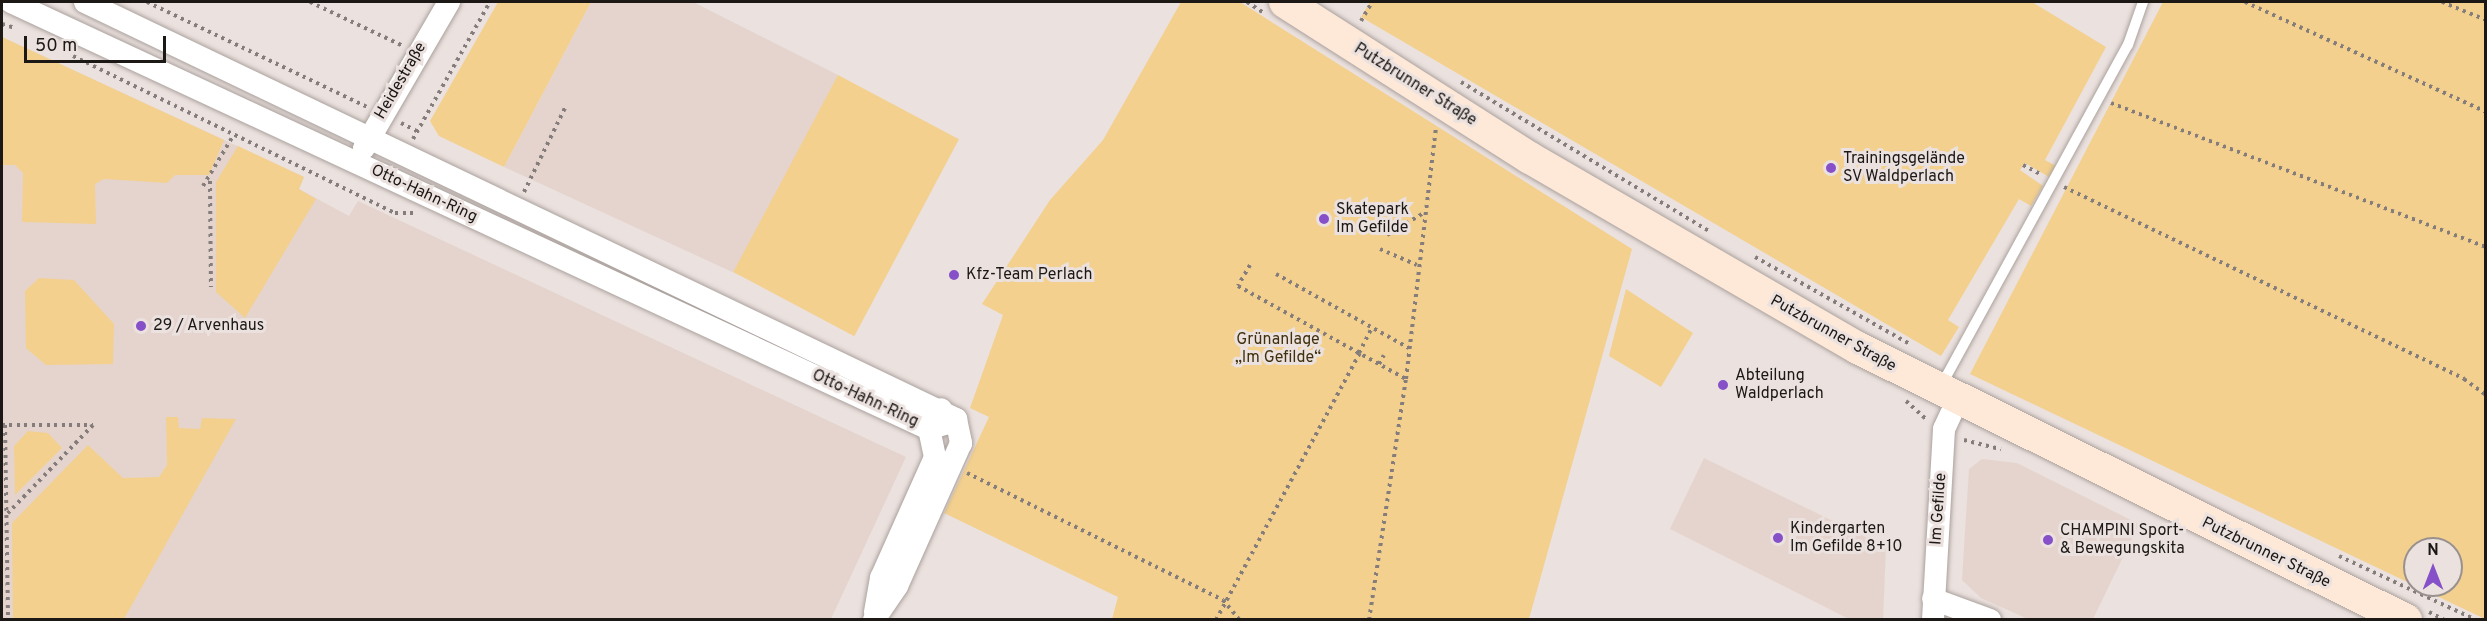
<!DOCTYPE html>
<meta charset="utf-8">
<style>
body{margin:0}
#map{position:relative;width:2487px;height:621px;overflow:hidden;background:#ebe1de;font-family:Overpass,sans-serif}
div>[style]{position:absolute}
.built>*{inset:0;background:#e5d4cd}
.green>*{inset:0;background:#f3d08e;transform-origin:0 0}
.path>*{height:4px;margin-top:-2px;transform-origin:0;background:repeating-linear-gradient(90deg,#847d7b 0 3px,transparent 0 7.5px)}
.roads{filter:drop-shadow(0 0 2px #aaa19d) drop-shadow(0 0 2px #aaa19d)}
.lane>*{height:10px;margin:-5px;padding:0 5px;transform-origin:5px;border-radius:5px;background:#fff}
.street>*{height:22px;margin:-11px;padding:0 11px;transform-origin:11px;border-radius:11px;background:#fff}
.secondary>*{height:32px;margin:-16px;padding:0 16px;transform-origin:16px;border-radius:16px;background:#fee9d8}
.dots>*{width:16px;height:16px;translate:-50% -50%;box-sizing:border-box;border:3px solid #ebe1de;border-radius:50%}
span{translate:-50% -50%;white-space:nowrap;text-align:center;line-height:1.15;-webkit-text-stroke:6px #ebe1de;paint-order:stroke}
.street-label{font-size:16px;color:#1b1816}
.poi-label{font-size:16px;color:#1b1816}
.left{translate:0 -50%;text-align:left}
.park-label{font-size:16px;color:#41300d}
.frame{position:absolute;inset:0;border:3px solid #1b1816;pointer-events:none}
.north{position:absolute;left:2403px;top:537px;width:60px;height:60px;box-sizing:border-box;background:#ebe1de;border:2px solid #98918e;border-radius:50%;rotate:0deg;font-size:16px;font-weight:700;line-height:24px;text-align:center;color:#1b1816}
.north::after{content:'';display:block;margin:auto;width:21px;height:27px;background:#8650c8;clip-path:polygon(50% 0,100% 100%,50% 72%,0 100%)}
.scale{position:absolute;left:24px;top:36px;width:142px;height:27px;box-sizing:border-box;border:3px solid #1b1816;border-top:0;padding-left:8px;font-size:18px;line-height:21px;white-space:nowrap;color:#1b1816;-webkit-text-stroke:4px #ebe1de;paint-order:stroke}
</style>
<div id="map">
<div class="built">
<div style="clip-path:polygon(591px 2px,693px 2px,838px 75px,741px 276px,504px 167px)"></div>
<div style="clip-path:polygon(2px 37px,304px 177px,299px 189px,349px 216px,358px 201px,906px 457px,831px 619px,2px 619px)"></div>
<div style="clip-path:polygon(1704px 458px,1886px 547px,1883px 619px,1849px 619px,1670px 529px)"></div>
<div style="clip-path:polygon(1982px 459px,2017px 463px,2139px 524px,2093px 619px,2028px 619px,1981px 598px,1962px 580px,1969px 469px)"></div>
</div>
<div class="green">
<div style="clip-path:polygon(498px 2px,591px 2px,504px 167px,439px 136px,430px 121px)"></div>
<div style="clip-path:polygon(1181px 2px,1240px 2px,1632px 249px,1529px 619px,1112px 619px,1118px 597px,944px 513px,989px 417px,970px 408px,1003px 315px,982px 304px,1050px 200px,1103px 140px)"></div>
<div style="clip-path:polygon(1370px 2px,2032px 2px,2106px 47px,2045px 160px,2056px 166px,2049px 177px,2025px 163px,2020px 170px,2043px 186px,2031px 206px,2019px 199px,1948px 320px,1959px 327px,1941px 356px,1361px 17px)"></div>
<div style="clip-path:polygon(evenodd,2163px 2px,2485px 2px,2485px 619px,1970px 374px,2163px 2px,2415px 549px,2451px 549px,2451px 585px,2415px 585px,2415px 549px)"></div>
<div style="clip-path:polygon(2px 37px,224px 140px,209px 175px,175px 175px,167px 183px,104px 179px,95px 184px,96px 224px,22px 222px,23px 173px,15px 165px,2px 165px)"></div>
<div style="left:838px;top:75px;width:137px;height:223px;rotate:28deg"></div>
<div style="clip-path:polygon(238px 146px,304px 177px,299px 189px,316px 199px,245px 318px,216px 292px,216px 182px)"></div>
<div style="clip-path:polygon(39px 278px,74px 280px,114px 324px,113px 364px,46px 365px,26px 348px,25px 291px)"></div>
<div style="clip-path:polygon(1626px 289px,1693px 333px,1661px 387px,1609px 356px)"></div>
<div style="clip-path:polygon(166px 417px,178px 417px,179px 428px,200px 429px,202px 418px,236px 419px,124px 619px,13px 619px,12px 523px,88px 445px,123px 478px,159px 477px,167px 465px)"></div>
<div style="clip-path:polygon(28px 431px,48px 433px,62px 448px,15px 495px,14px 446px)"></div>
</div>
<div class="path">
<div style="left:147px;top:2px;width:244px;rotate:25.5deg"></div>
<div style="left:310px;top:2px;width:101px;rotate:25.3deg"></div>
<div style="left:1247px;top:2px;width:20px;rotate:33deg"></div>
<div style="left:2245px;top:2px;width:265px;rotate:24.5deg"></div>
<div style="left:2442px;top:2px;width:48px;rotate:22.2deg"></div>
<div style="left:1361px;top:21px;width:22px;rotate:-60deg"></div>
<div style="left:2px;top:24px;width:14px;rotate:17deg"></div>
<div style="left:73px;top:56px;width:358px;rotate:26deg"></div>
<div style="left:395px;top:213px;width:19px"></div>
<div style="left:1461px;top:82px;width:289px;rotate:31deg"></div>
<div style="left:2111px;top:103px;width:402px;rotate:21deg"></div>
<div style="left:401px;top:123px;width:18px;rotate:27deg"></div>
<div style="left:413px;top:139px;width:157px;rotate:-60.7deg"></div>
<div style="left:2023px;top:165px;width:21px;rotate:28deg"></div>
<div style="left:210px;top:181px;width:106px;rotate:89.5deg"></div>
<div style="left:203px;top:186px;width:58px;rotate:-59deg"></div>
<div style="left:2064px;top:187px;width:444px;rotate:25.6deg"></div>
<div style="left:2464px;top:379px;width:27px;rotate:36deg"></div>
<div style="left:524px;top:192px;width:96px;rotate:-64deg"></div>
<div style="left:1387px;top:235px;width:41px;rotate:-31deg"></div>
<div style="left:1380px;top:249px;width:40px;rotate:23.4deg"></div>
<div style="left:1755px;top:257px;width:176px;rotate:29.3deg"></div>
<div style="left:1250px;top:265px;width:24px;rotate:120deg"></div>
<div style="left:1238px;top:286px;width:192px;rotate:29deg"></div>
<div style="left:1276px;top:274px;width:152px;rotate:29.1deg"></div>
<div style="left:1359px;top:353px;width:28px;rotate:-63deg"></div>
<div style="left:1379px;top:364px;width:10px;rotate:-61deg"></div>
<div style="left:1906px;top:401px;width:28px;rotate:42deg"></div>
<div style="left:2px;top:425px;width:91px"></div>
<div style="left:93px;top:425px;width:124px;rotate:134deg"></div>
<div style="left:5px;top:425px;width:195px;rotate:89.1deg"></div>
<div style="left:1964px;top:440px;width:38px;rotate:14deg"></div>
<div style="left:967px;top:473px;width:286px;rotate:26.4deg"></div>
<div style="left:1223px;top:600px;width:26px;rotate:50deg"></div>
<div style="left:2339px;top:556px;width:151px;rotate:25deg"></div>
<div style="left:2429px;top:612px;width:18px;rotate:27deg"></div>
<div style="left:1216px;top:620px;width:303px;rotate:-61.7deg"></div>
<div style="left:1369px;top:620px;width:244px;rotate:-81.3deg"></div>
<div style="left:1406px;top:379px;width:254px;rotate:-83.2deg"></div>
</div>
<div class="roads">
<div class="lane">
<div style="left:1941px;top:386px;width:389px;rotate:-61.3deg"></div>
<div style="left:2128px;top:45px;width:46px;rotate:-70.8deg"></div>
</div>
<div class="street">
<div style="left:11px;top:2px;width:1012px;rotate:24.95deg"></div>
<div style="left:929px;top:429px;width:16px;rotate:-18deg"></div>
<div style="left:944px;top:424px;width:15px;rotate:-101deg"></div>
<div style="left:85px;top:2px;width:966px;rotate:25.58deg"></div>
<div style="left:956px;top:419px;width:25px;rotate:78deg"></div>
<div style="left:961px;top:443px;width:157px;rotate:114.1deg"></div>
<div style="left:897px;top:586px;width:41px;rotate:124.1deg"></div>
<div style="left:364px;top:148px;width:169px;rotate:-59.8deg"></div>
<div style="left:1933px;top:599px;width:61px;rotate:20.2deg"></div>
<div style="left:875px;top:612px;width:35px;rotate:-80deg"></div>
<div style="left:881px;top:578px;width:133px;rotate:-65.9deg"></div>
<div style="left:935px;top:457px;width:29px;rotate:-102deg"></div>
<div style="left:1933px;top:620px;width:191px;rotate:-86.7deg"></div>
<div style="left:1944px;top:429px;width:31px;rotate:-65deg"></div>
</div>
<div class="secondary">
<div style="left:1285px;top:2px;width:290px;rotate:32.5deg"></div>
<div style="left:1530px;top:158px;width:379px;rotate:30.1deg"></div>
<div style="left:1858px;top:348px;width:612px;rotate:26.4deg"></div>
</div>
</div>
<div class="dots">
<div style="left:1831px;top:168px;background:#8650c8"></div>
<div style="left:1324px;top:219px;background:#8650c8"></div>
<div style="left:954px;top:275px;background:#8650c8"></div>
<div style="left:141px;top:326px;background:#8650c8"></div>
<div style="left:1723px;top:385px;background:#8650c8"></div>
<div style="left:1778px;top:538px;background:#8650c8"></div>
<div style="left:2048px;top:540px;background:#8650c8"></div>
</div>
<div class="street-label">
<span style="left:401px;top:81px;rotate:-60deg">Heidestraße</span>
<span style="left:1415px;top:85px;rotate:32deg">Putzbrunner Straße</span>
<span style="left:424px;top:194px;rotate:25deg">Otto-Hahn-Ring</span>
<span style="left:1833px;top:334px;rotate:29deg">Putzbrunner Straße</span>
<span style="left:865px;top:399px;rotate:25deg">Otto-Hahn-Ring</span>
<span style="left:1939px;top:509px;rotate:-86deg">Im Gefilde</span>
<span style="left:2266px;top:553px;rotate:26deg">Putzbrunner Straße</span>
</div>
<div class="poi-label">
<span class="left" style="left:1843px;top:168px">Trainingsgelände<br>SV Waldperlach</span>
<span class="left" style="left:1336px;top:219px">Skatepark<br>Im Gefilde</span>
<span class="left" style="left:966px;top:275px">Kfz-Team Perlach</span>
<span class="left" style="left:153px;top:326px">29 / Arvenhaus</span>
<span class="left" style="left:1735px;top:385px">Abteilung<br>Waldperlach</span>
<span class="left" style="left:1790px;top:538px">Kindergarten<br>Im Gefilde 8+10</span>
<span class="left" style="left:2060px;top:540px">CHAMPINI Sport-<br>&amp; Bewegungskita</span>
</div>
<div class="park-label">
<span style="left:1278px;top:349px">Grünanlage<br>„Im Gefilde“</span>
</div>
<div class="frame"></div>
<div class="north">N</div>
<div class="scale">50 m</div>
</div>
